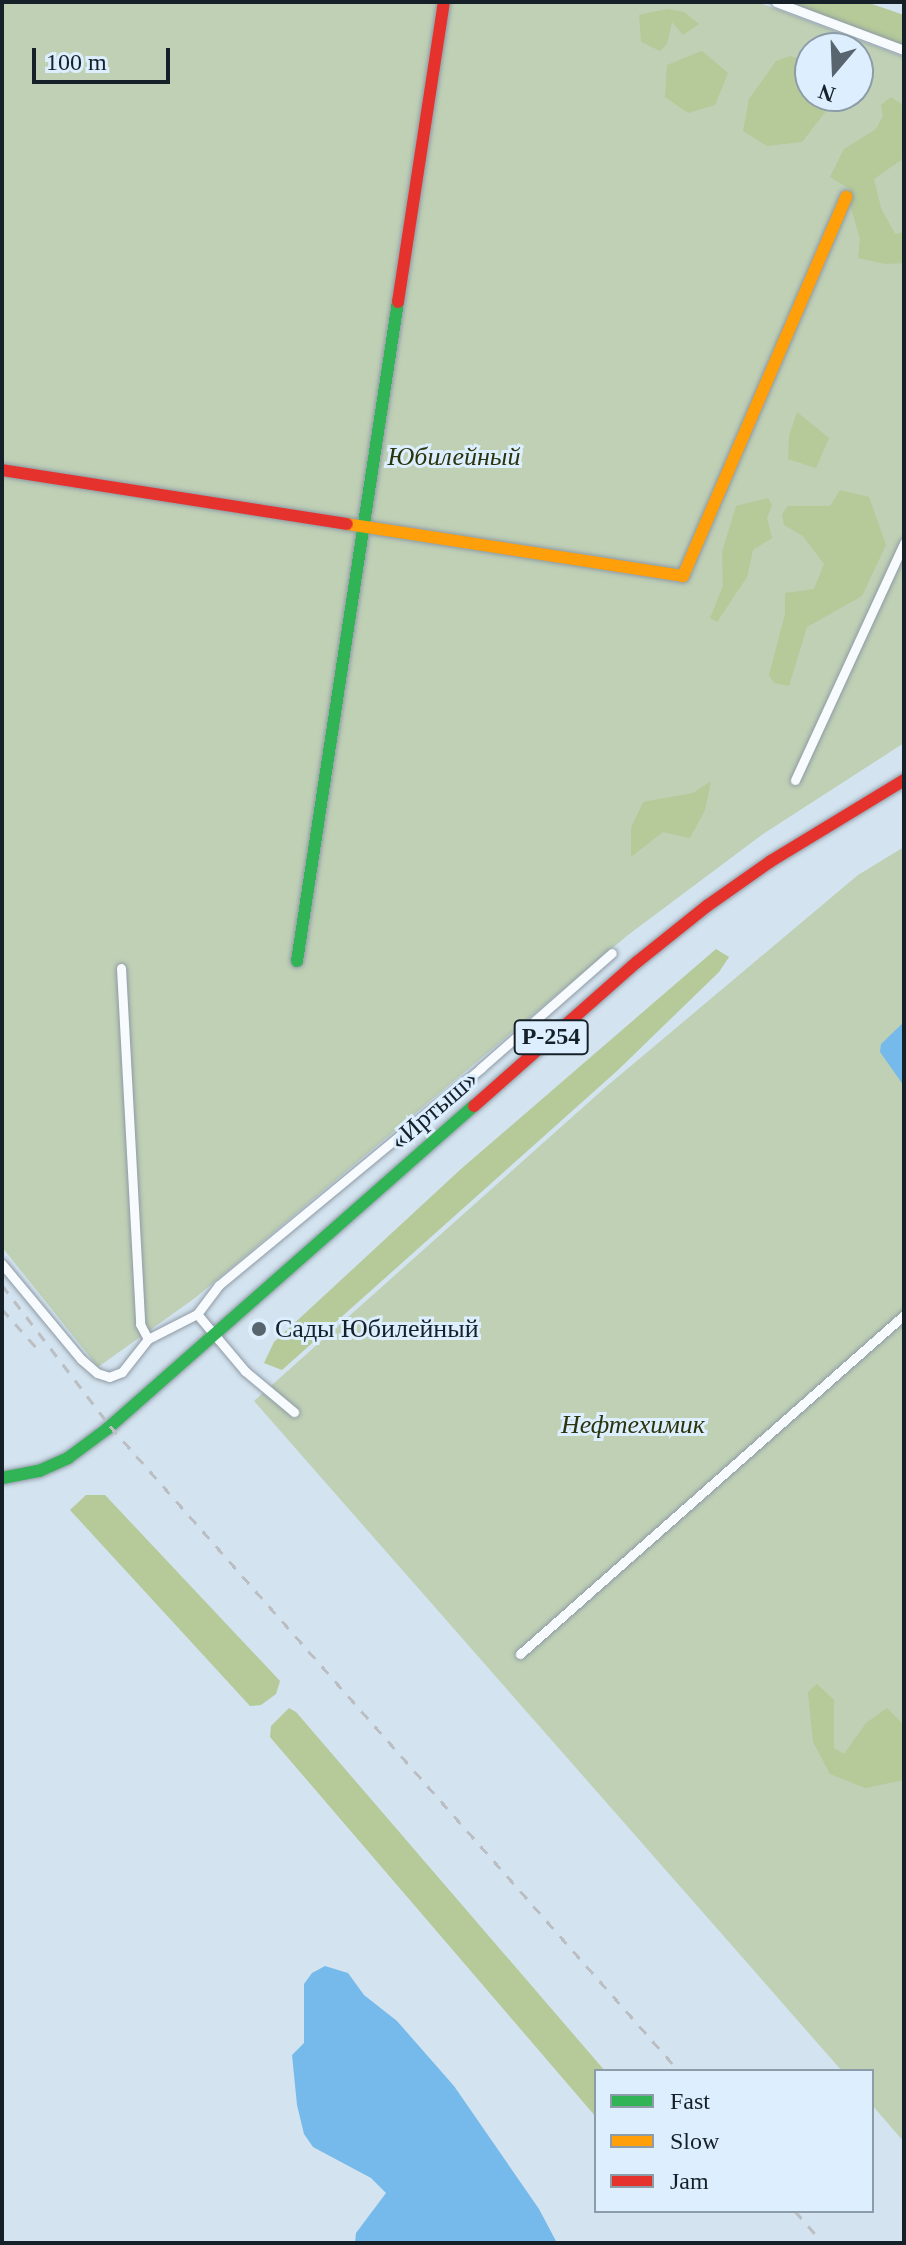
<!DOCTYPE html>
<meta charset="utf-8">
<style>
body{margin:0}
#map{position:relative;width:906px;height:2245px;overflow:hidden;background:#d3e3ef;font-family:"Times New Roman",serif}
div>[style]{position:absolute}
.green>*{inset:0;background:#bfd0b5}
.forest>*{inset:0;background:#b5c999}
.water>*{inset:0;background:#76baeb}
.roads{filter:drop-shadow(0 0 2px #8e9aa4) drop-shadow(0 0 2px #8e9aa4)}
.street>*{height:9px;margin:-4.5px;padding:0 4.5px;transform-origin:4.5px;border-radius:4.5px;background:#f8fbfd}
.fast>*{height:12px;margin:-6px;padding:0 6px;transform-origin:6px;border-radius:6px;background:#30b455}
.slow>*{height:12px;margin:-6px;padding:0 6px;transform-origin:6px;border-radius:6px;background:#ff9f0a}
.jam>*{height:12px;margin:-6px;padding:0 6px;transform-origin:6px;border-radius:6px;background:#e5322d}
.rail>*{height:3px;margin-top:-1.5px;transform-origin:0;background:repeating-linear-gradient(90deg,#bbbfc3 0 10px,transparent 0 20px)}
.dots>*{width:22px;height:22px;translate:-50% -50%;box-sizing:border-box;border:4px solid #ddeffe;border-radius:50%}
span{translate:-50% -50%;white-space:nowrap;text-align:center;line-height:1.15;-webkit-text-stroke:6px #ddeffe;paint-order:stroke}
.shield-label span{padding:2px 6px;background:#ddeffe;border:2px solid;border-radius:6px;-webkit-text-stroke-width:0}
.shield-label{font-size:24px;color:#152029;font-weight:700}
.park-label{font-size:26px;color:#2b340b;font-style:italic}
.street-label{font-size:26px;color:#152029}
.poi-label{font-size:26px;color:#152029}
.left{translate:0 -50%;text-align:left}
.frame{position:absolute;inset:0;border:4px solid #152029;pointer-events:none}
.legend{position:absolute;left:594px;top:2069px;width:280px;height:144px;box-sizing:border-box;background:#ddeffe;border:2px solid #8d9ca9;margin:0;padding:10px 14px;list-style:none;font-size:24px;color:#152029}
.legend li{display:flex;align-items:center;gap:16px;height:40px}
.legend b{width:40px;border:2px solid #8d9ca9}
.north{position:absolute;left:794px;top:32px;width:80px;height:80px;box-sizing:border-box;background:#ddeffe;border:2px solid #8d9ca9;border-radius:50%;rotate:199deg;font-size:22px;font-weight:700;line-height:32px;text-align:center;color:#152029}
.north::after{content:'';display:block;margin:auto;width:28px;height:36px;background:#58646e;clip-path:polygon(50% 0,100% 100%,50% 72%,0 100%)}
.scale{position:absolute;left:32px;top:48px;width:138px;height:36px;box-sizing:border-box;border:4px solid #152029;border-top:0;padding-left:10px;font-size:24px;line-height:28px;white-space:nowrap;color:#152029;-webkit-text-stroke:6px #ddeffe;paint-order:stroke}
</style>
<div id="map">
<div class="green">
<div style="clip-path:polygon(evenodd,2px 2px,757px 2px,904px 57px,904px 743px,763px 834px,628px 935px,195px 1298px,98px 1367px,2px 1247px,2px 2px,810px 48px,858px 48px,858px 96px,810px 96px,810px 48px)"></div>
<div style="clip-path:polygon(904px 847px,904px 2142px,872px 2105px,872px 2071px,842px 2071px,254px 1401px,607px 1086px,858px 875px)"></div>
</div>
<div class="forest">
<div style="clip-path:polygon(793px 2px,866px 2px,904px 15px,904px 50px,792px 8px)"></div>
<div style="clip-path:polygon(667px 9px,684px 12px,699px 24px,683px 35px,672px 22px,667px 44px,660px 51px,641px 42px,639px 15px)"></div>
<div style="clip-path:polygon(702px 51px,728px 73px,715px 105px,688px 113px,665px 97px,667px 65px)"></div>
<div style="clip-path:polygon(790px 56px,810px 62px,810px 96px,838px 96px,802px 142px,767px 146px,743px 131px,749px 99px,776px 61px)"></div>
<div style="clip-path:polygon(891px 97px,904px 106px,904px 158px,874px 179px,881px 208px,895px 234px,904px 232px,904px 263px,886px 264px,858px 258px,860px 239px,849px 201px,850px 189px,830px 177px,844px 149px,876px 129px,883px 116px,881px 105px)"></div>
<div style="clip-path:polygon(797px 412px,829px 438px,816px 468px,788px 459px,789px 436px)"></div>
<div style="clip-path:polygon(840px 490px,869px 497px,886px 545px,862px 596px,807px 627px,789px 686px,774px 683px,769px 675px,785px 614px,785px 593px,814px 589px,824px 564px,803px 536px,784px 525px,782px 514px,788px 506px,830px 506px)"></div>
<div style="clip-path:polygon(768px 498px,772px 505px,767px 518px,772px 538px,753px 550px,747px 577px,717px 622px,710px 618px,723px 586px,722px 552px,736px 506px)"></div>
<div style="clip-path:polygon(711px 781px,705px 810px,690px 838px,663px 832px,631px 857px,631px 828px,643px 802px,693px 793px)"></div>
<div style="clip-path:polygon(716px 949px,729px 957px,719px 972px,618px 1070px,282px 1370px,264px 1363px,274px 1342px,461px 1169px)"></div>
<div style="clip-path:polygon(86px 1495px,105px 1495px,280px 1681px,276px 1694px,261px 1705px,250px 1706px,70px 1510px)"></div>
<div style="clip-path:polygon(817px 1684px,834px 1700px,834px 1748px,844px 1754px,866px 1723px,887px 1708px,904px 1725px,904px 1780px,865px 1788px,830px 1774px,813px 1742px,808px 1692px)"></div>
<div style="clip-path:polygon(289px 1708px,296px 1712px,605px 2071px,596px 2071px,596px 2117px,270px 1737px,271px 1726px)"></div>
</div>
<div class="water">
<div style="clip-path:polygon(904px 1022px,904px 1086px,880px 1052px,881px 1044px)"></div>
<div style="clip-path:polygon(325px 1966px,348px 1973px,364px 1995px,397px 2021px,454px 2086px,539px 2209px,557px 2243px,355px 2243px,356px 2233px,386px 2193px,371px 2178px,313px 2147px,304px 2134px,297px 2105px,292px 2055px,304px 2043px,304px 1984px,312px 1973px)"></div>
</div>
<div class="roads">
<div class="street">
<div style="left:776px;top:2px;width:137px;rotate:20.6deg"></div>
<div style="left:795px;top:780px;width:261px;rotate:-65.3deg"></div>
<div style="left:121px;top:968px;width:357px;rotate:86.9deg"></div>
<div style="left:140px;top:1324px;width:17px;rotate:62deg"></div>
<div style="left:2px;top:1264px;width:124px;rotate:50.3deg"></div>
<div style="left:81px;top:1359px;width:21px;rotate:41deg"></div>
<div style="left:97px;top:1373px;width:13px;rotate:18deg"></div>
<div style="left:109px;top:1377px;width:14px;rotate:-21deg"></div>
<div style="left:122px;top:1372px;width:42px;rotate:-51.8deg"></div>
<div style="left:148px;top:1339px;width:55px;rotate:-27deg"></div>
<div style="left:197px;top:1314px;width:36px;rotate:-53deg"></div>
<div style="left:219px;top:1285px;width:340px;rotate:-39.6deg"></div>
<div style="left:481px;top:1068px;width:174px;rotate:-41.3deg"></div>
<div style="left:197px;top:1314px;width:75px;rotate:49.9deg"></div>
<div style="left:245px;top:1371px;width:64px;rotate:39.9deg"></div>
<div style="left:520px;top:1654px;width:512px;rotate:-41.44deg"></div>
</div>
<div class="fast">
<div style="left:297px;top:961px;width:667px;rotate:-81.29deg"></div>
<div style="left:2px;top:1478px;width:38px;rotate:-11deg"></div>
<div style="left:39px;top:1471px;width:32px;rotate:-24deg"></div>
<div style="left:68px;top:1458px;width:49px;rotate:-36.6deg"></div>
<div style="left:107px;top:1429px;width:489px;rotate:-41.4deg"></div>
</div>
<div class="slow">
<div style="left:347px;top:524px;width:340px;rotate:8.8deg"></div>
<div style="left:683px;top:576px;width:413px;rotate:-66.7deg"></div>
</div>
<div class="jam">
<div style="left:398px;top:302px;width:304px;rotate:-81.3deg"></div>
<div style="left:2px;top:470px;width:349px;rotate:8.9deg"></div>
<div style="left:474px;top:1106px;width:217px;rotate:-41.5deg"></div>
<div style="left:637px;top:962px;width:90px;rotate:-38.7deg"></div>
<div style="left:707px;top:906px;width:78px;rotate:-35.1deg"></div>
<div style="left:771px;top:861px;width:156px;rotate:-31.3deg"></div>
</div>
</div>
<div class="rail">
<div style="left:2px;top:1285px;width:178px;rotate:52.5deg"></div>
<div style="left:110px;top:1426px;width:860px;rotate:48.58deg"></div>
<div style="left:2px;top:1309px;width:60px;rotate:48.4deg"></div>
<div style="left:795px;top:2211px;width:43px;rotate:48.8deg"></div>
</div>
<div class="dots">
<div style="left:259px;top:1329px;background:#58646e"></div>
</div>
<div class="shield-label">
<span style="left:551px;top:1037px">Р-254</span>
</div>
<div class="park-label">
<span style="left:454px;top:457px">Юбилейный</span>
<span style="left:633px;top:1425px">Нефтехимик</span>
</div>
<div class="street-label">
<span style="left:434px;top:1110px;rotate:-41deg">«Иртыш»</span>
</div>
<div class="poi-label">
<span class="left" style="left:275px;top:1329px">Сады Юбилейный</span>
</div>
<div class="frame"></div>
<ul class="legend">
<li><b style="height:10px;background:#30b455"></b>Fast</li>
<li><b style="height:10px;background:#ff9f0a"></b>Slow</li>
<li><b style="height:10px;background:#e5322d"></b>Jam</li>
</ul>
<div class="north">N</div>
<div class="scale">100 m</div>
</div>
